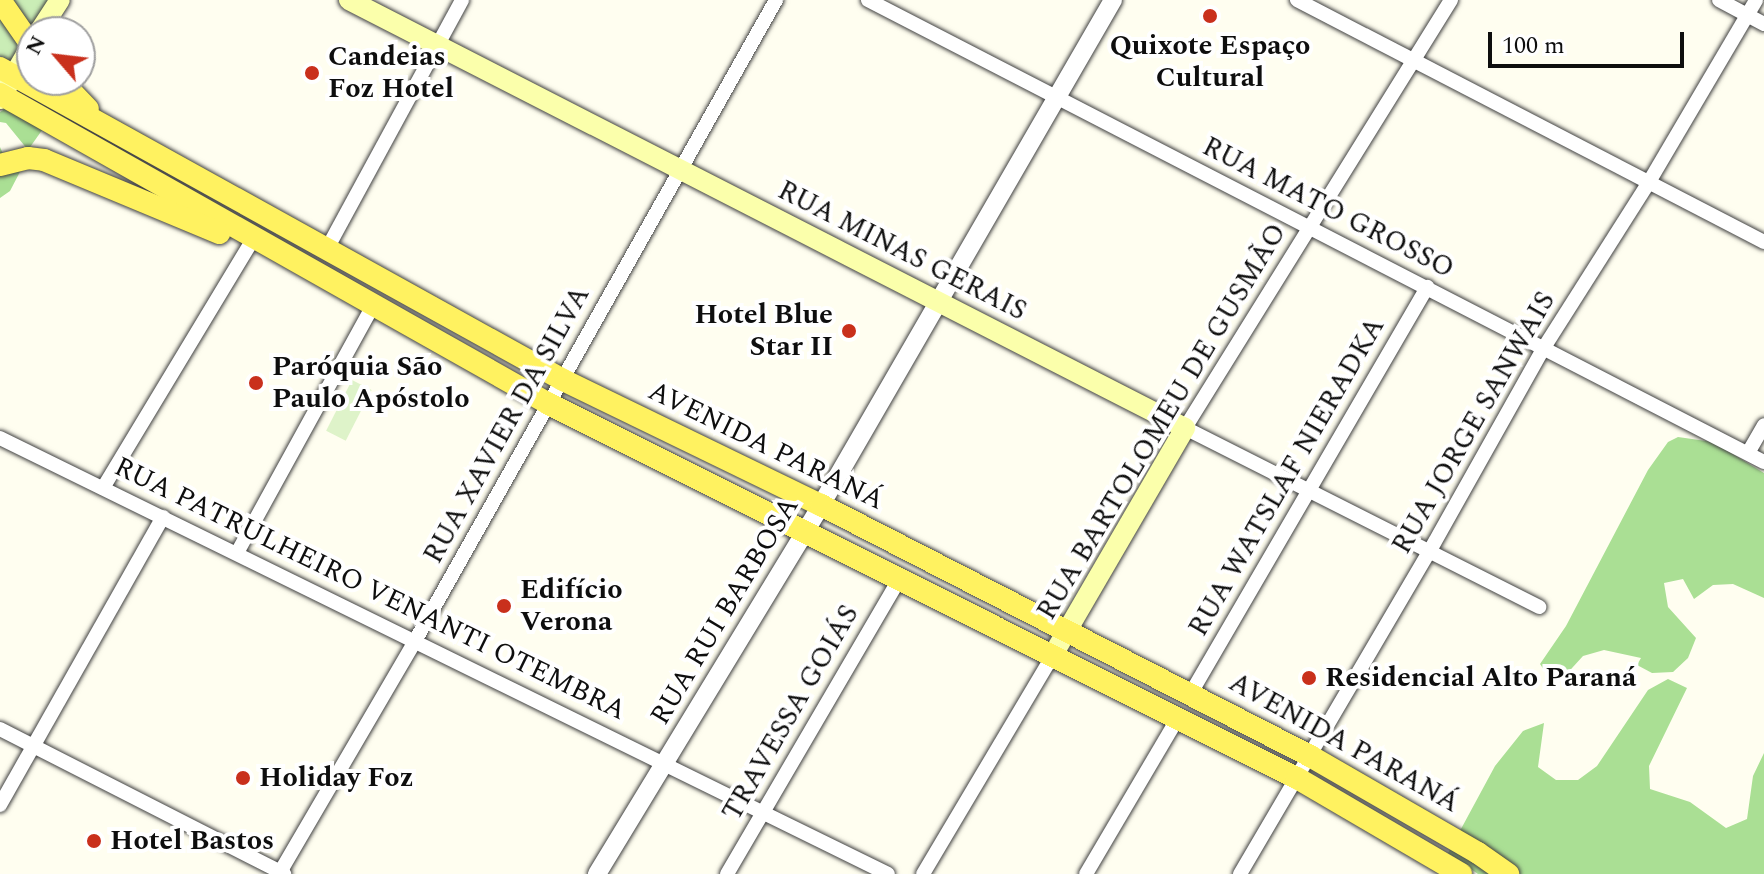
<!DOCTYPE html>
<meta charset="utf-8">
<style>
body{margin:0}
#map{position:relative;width:1764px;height:874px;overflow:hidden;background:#fffef0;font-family:Spectral,serif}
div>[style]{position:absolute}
.green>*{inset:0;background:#caedb6}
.forest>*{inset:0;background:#aadf94}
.pitch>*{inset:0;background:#def3c9;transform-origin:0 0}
.roads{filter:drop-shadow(0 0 2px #414141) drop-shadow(0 0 2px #414141)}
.minor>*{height:14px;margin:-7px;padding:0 7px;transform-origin:7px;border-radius:7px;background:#fff}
.tertiary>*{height:18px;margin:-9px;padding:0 9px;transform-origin:9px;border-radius:9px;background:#fff}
.secondary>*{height:20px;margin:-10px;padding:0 10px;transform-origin:10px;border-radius:10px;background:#fbffab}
.primary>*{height:22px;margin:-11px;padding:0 11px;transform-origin:11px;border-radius:11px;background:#fff260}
.dots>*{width:22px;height:22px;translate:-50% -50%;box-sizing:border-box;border:4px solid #fff;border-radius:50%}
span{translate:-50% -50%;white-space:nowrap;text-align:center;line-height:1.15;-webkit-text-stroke:8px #fff;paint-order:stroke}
.poi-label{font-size:28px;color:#0e0e0e;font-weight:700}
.left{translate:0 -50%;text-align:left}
.right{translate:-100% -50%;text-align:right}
.street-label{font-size:28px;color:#0e0e0e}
.north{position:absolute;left:16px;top:16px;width:80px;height:80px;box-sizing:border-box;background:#fff;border:2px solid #9f9f9f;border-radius:50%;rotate:298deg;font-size:22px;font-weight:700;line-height:32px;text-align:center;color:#0e0e0e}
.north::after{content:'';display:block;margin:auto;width:28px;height:36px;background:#c9301c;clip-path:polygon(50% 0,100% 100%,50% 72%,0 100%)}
.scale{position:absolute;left:1488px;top:32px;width:196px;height:36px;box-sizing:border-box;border:4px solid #0e0e0e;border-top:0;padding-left:10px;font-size:24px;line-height:28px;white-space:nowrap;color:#0e0e0e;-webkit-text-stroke:6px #fff;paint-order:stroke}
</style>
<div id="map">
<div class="green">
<div style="clip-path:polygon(0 0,52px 0,13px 64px,0 56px)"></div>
</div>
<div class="forest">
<div style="clip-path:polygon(5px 109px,45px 126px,28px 150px,6px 123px,0 122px,0 112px)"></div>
<div style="clip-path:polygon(0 147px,3px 154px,23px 166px,10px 191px,0 198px)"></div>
<div style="clip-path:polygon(1678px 437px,1713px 442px,1764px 473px,1764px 598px,1733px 584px,1713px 585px,1694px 599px,1683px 579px,1664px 583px,1668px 607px,1696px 638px,1688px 658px,1673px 672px,1652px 673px,1637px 665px,1641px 658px,1604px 650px,1583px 656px,1562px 679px,1552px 682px,1540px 664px,1566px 626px,1648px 470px,1668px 442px)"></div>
<div style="clip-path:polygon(1668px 679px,1687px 688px,1649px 766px,1650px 789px,1690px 802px,1726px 828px,1747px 819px,1753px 776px,1764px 753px,1764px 874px,1478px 874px,1448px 853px,1495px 766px,1523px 731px,1544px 723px,1538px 767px,1556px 780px,1578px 780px,1597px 766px,1648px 690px)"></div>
</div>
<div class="pitch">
<div style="left:352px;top:380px;width:22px;height:57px;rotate:27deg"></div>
</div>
<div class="roads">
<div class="minor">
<div style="left:868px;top:0;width:1008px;rotate:27.28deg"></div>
<div style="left:1297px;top:0;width:526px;rotate:27.39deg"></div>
<div style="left:1451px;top:0;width:504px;rotate:121.86deg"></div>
<div style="left:1185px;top:428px;width:397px;rotate:26.8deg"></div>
<div style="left:1719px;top:0;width:51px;rotate:28.1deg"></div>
<div style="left:328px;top:247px;width:281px;rotate:-61.5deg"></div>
<div style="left:0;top:438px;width:989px;rotate:26.15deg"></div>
<div style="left:1748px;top:453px;width:32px;rotate:-60deg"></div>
<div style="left:103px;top:488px;width:283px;rotate:-58.9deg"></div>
<div style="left:237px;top:553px;width:282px;rotate:-61.2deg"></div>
<div style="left:1191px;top:693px;width:470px;rotate:-59.8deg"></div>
<div style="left:0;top:729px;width:319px;rotate:27deg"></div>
<div style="left:0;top:805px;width:331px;rotate:-60.5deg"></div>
<div style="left:279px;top:874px;width:270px;rotate:-59.7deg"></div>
<div style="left:415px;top:641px;width:736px;rotate:-60.61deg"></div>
<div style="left:727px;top:874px;width:343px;rotate:-59.7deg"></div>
<div style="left:923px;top:874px;width:255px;rotate:-59.3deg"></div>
<div style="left:1086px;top:874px;width:181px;rotate:-59.5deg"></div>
<div style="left:1240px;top:874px;width:371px;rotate:-59.6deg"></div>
<div style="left:1428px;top:554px;width:235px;rotate:-60.7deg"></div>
<div style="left:1543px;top:349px;width:198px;rotate:-57.6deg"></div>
<div style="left:1649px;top:182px;width:211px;rotate:-59.5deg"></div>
</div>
<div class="tertiary">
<div style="left:597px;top:874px;width:432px;rotate:-58.7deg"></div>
<div style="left:821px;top:505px;width:583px;rotate:-59.96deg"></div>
</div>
<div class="secondary">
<div style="left:349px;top:0;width:939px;rotate:27.11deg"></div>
<div style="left:1185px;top:428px;width:263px;rotate:120.2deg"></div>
<div style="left:39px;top:32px;width:38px;rotate:-57deg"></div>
<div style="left:0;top:99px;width:64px;rotate:-59.8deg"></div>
</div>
<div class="primary">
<div style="left:0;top:0;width:56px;rotate:55.2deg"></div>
<div style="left:0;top:68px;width:644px;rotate:28.99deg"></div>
<div style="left:563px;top:380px;width:287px;rotate:25.9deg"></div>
<div style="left:821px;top:505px;width:550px;rotate:27.17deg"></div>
<div style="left:1310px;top:756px;width:194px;rotate:30deg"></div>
<div style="left:1478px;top:853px;width:37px;rotate:35deg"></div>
<div style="left:60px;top:80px;width:40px;rotate:46deg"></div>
<div style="left:0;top:94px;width:630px;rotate:29.45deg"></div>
<div style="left:549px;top:404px;width:836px;rotate:26.57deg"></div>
<div style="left:1297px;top:778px;width:190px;rotate:30.3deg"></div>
<div style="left:0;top:165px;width:29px;rotate:-14deg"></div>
<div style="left:28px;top:158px;width:16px;rotate:7deg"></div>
<div style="left:44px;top:160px;width:190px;rotate:22.6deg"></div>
</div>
</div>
<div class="dots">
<div style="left:1210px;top:16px;background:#c9301c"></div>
<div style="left:312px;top:73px;background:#c9301c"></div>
<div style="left:849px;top:331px;background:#c9301c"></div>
<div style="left:256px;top:383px;background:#c9301c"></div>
<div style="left:504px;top:606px;background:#c9301c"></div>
<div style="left:1309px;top:678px;background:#c9301c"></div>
<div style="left:243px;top:778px;background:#c9301c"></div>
<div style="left:94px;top:841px;background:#c9301c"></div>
</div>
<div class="poi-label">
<span style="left:1210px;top:62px">Quixote Espaço<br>Cultural</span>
<span class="left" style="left:328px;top:73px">Candeias<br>Foz Hotel</span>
<span class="right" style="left:833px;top:331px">Hotel Blue<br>Star II</span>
<span class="left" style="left:272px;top:383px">Paróquia São<br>Paulo Apóstolo</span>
<span class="left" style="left:520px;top:606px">Edifício<br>Verona</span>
<span class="left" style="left:1325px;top:678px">Residencial Alto Paraná</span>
<span class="left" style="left:259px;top:778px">Holiday Foz</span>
<span class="left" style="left:110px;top:841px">Hotel Bastos</span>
</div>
<div class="street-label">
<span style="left:1328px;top:208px;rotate:27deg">RUA MATO GROSSO</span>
<span style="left:902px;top:251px;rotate:27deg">RUA MINAS GERAIS</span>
<span style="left:1162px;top:422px;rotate:-59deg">RUA BARTOLOMEU DE GUSMÃO</span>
<span style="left:1474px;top:423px;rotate:-60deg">RUA JORGE SANWAIS</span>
<span style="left:507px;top:425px;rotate:-61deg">RUA XAVIER DA SILVA</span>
<span style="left:766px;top:446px;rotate:26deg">AVENIDA PARANÁ</span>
<span style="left:1287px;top:477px;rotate:-60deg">RUA WATSLAF NIERADKA</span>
<span style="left:370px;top:589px;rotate:26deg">RUA PATRULHEIRO VENANTI OTEMBRA</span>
<span style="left:725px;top:611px;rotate:-59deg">RUA RUI BARBOSA</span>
<span style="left:791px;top:713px;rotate:-60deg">TRAVESSA GOIÁS</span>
<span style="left:1344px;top:743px;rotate:29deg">AVENIDA PARANÁ</span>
</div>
<div class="north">N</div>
<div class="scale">100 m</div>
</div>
